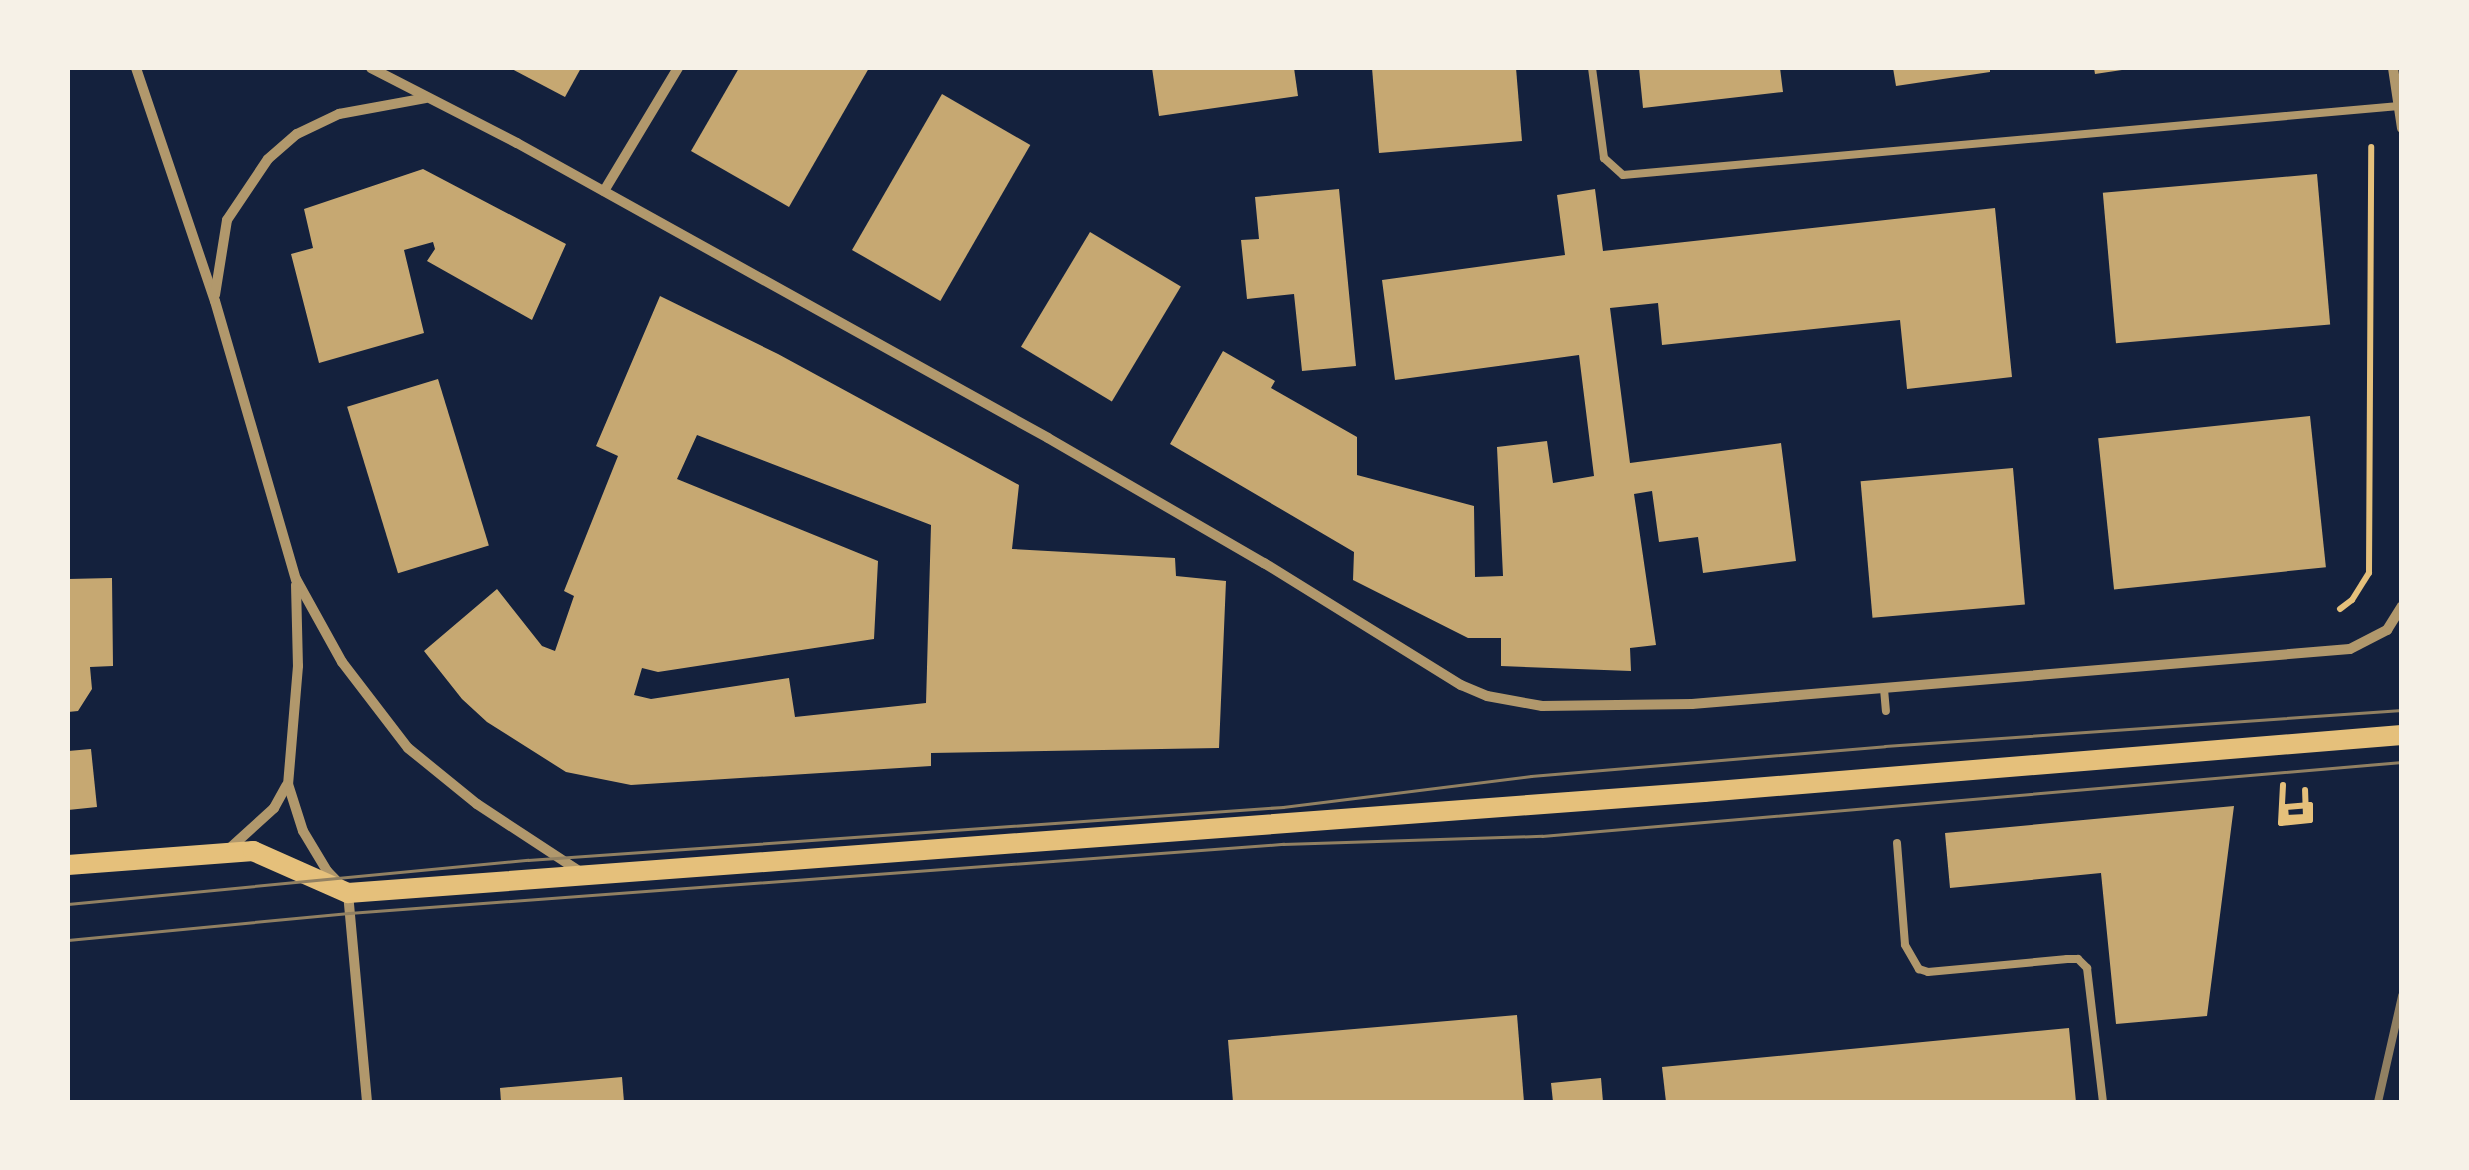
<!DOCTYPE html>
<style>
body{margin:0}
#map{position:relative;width:2469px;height:1170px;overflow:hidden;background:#14213d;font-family:Karla,sans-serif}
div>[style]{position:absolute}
.building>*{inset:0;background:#c6a872;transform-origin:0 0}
.path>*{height:6px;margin:-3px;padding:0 3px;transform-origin:3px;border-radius:3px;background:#e5c07b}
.service>*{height:8px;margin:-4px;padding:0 4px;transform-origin:4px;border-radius:4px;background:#b1986c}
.minor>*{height:10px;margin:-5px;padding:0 5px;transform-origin:5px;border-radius:5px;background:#b1986c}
.secondary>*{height:20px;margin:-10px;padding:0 10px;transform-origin:10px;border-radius:10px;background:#e5c07b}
.tram>*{height:2.5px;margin:-1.25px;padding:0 1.25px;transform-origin:1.25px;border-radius:1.25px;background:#918062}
.rail>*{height:8px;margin:-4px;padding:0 4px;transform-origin:4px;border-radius:4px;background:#918062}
span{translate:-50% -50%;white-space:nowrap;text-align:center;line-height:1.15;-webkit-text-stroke:8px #f6f1e7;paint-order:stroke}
.frame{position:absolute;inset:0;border:70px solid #f6f1e7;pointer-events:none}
</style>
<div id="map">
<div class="building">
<div style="clip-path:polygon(510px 68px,581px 68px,565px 97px)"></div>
<div style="clip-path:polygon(739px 68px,869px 68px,789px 207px,691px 151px)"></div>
<div style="clip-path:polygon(1152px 68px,1294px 68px,1298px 96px,1159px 116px)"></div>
<div style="clip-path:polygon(1372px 68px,1516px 68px,1522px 141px,1379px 153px)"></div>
<div style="clip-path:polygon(1639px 68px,1780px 68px,1783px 92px,1643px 108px)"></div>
<div style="clip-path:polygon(1893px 68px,1990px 68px,1990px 72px,1896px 86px)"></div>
<div style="clip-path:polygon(2094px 68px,2122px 68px,2122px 70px,2095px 74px)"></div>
<div style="left:942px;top:94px;width:102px;height:180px;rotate:30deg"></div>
<div style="clip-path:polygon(423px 169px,566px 244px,532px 320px,427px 261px,435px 249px,433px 242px,404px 250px,424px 333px,319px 363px,291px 254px,313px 248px,304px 209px)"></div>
<div style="left:2317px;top:174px;width:151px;height:215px;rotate:85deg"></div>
<div style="clip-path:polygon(1339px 189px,1356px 366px,1302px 371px,1294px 294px,1247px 299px,1241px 240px,1259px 239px,1255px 197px)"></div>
<div style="clip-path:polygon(1595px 189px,1603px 251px,1995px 208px,2012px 377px,1907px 389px,1900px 320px,1662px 345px,1658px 303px,1610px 308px,1630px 463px,1781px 443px,1796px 561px,1703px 573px,1698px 537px,1659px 542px,1652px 491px,1634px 494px,1656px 645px,1630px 648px,1631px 671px,1501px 666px,1501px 638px,1468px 638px,1353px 580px,1354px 552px,1170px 444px,1223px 351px,1275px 381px,1271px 388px,1357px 437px,1357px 475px,1474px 506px,1475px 577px,1503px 576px,1497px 447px,1547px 441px,1553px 483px,1594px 476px,1579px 355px,1395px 380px,1382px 280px,1565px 255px,1557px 195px)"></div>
<div style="left:1090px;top:232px;width:106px;height:134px;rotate:31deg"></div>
<div style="clip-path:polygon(evenodd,660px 296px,778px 354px,1019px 485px,1012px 549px,1175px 558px,1176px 576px,1226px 581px,1219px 748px,931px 753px,931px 766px,631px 785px,566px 772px,487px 722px,462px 699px,424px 651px,497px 589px,542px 646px,555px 651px,574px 596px,564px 591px,618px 456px,596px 446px,660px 296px,697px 435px,931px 525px,926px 703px,795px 717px,789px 678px,651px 699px,634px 695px,642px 668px,658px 672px,874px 639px,878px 561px,677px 479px,697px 435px)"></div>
<div style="left:438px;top:379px;width:174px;height:95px;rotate:73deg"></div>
<div style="left:2310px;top:416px;width:152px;height:213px;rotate:84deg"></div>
<div style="left:2013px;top:468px;width:137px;height:153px;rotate:85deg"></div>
<div style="clip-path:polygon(112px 578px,113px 666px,90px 667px,92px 689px,78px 711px,68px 712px,68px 579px)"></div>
<div style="clip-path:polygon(91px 749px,97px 807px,68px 810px,68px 751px)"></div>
<div style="clip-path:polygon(2234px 806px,2207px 1016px,2116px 1024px,2101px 873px,1950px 888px,1945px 833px)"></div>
<div style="clip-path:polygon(1517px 1015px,1524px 1102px,1233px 1102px,1228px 1040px)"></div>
<div style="clip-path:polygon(2069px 1028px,2076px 1102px,1666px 1102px,1662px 1067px)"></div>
<div style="clip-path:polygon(622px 1077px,624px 1102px,501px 1102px,500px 1088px)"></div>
<div style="clip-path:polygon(1601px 1078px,1603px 1102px,1553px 1102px,1551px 1083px)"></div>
</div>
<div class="path">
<div style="left:2340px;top:609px;width:15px;rotate:-37deg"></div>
<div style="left:2352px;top:600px;width:32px;rotate:-58deg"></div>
<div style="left:2369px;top:573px;width:426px;rotate:-89.7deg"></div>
<div style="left:2283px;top:785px;width:38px;rotate:93deg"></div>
<div style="left:2281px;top:823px;width:29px;rotate:-6deg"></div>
<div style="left:2310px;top:820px;width:15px;rotate:-90deg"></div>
<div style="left:2310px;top:805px;width:25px;rotate:175deg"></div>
<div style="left:2285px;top:807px;width:11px;rotate:85deg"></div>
<div style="left:2286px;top:818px;width:20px;rotate:-3deg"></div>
<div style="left:2306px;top:817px;width:27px;rotate:-92deg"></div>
</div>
<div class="service">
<div style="left:1592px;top:68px;width:91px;rotate:82.4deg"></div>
<div style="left:1604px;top:158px;width:25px;rotate:42deg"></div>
<div style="left:1623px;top:175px;width:779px;rotate:-5.08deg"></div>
<div style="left:1884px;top:689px;width:22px;rotate:85deg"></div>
<div style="left:1897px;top:843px;width:102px;rotate:85.5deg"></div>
<div style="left:1905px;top:945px;width:28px;rotate:60deg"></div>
<div style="left:1919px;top:969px;width:9px;rotate:18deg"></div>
<div style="left:1928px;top:972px;width:140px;rotate:-5.3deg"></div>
<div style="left:2067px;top:959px;width:11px"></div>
<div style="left:2078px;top:959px;width:13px;rotate:45deg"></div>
<div style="left:2087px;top:968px;width:135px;rotate:83.2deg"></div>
</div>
<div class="minor">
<div style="left:136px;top:68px;width:246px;rotate:71.3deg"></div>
<div style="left:215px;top:301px;width:290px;rotate:73.8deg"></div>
<div style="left:296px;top:579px;width:95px;rotate:61deg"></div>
<div style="left:342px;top:662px;width:108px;rotate:52.5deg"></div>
<div style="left:408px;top:748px;width:89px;rotate:39.1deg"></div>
<div style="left:477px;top:804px;width:126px;rotate:33.3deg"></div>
<div style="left:371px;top:68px;width:164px;rotate:27.2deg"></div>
<div style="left:517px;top:143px;width:607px;rotate:29.05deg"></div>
<div style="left:1048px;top:438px;width:250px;rotate:30.1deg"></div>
<div style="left:1264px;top:563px;width:232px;rotate:31.8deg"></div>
<div style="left:1461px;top:685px;width:28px;rotate:23deg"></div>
<div style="left:1487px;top:696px;width:56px;rotate:10.3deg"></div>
<div style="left:1542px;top:706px;width:150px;rotate:-0.8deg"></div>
<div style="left:1692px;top:704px;width:660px;rotate:-4.78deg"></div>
<div style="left:2350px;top:649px;width:42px;rotate:-27.2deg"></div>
<div style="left:2387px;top:630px;width:28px;rotate:-58deg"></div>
<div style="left:2393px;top:68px;width:61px;rotate:81.5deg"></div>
<div style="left:604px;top:191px;width:144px;rotate:-59deg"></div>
<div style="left:215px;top:295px;width:76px;rotate:-80.9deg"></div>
<div style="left:227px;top:220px;width:73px;rotate:-56.1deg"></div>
<div style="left:268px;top:159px;width:38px;rotate:-41deg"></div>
<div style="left:297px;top:134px;width:47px;rotate:-25.5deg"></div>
<div style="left:339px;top:114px;width:88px;rotate:-10.4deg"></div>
<div style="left:296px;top:585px;width:81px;rotate:88.6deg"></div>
<div style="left:298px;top:666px;width:118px;rotate:94.8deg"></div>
<div style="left:288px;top:784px;width:49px;rotate:72.3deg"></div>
<div style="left:303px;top:831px;width:47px;rotate:59deg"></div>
<div style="left:327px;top:871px;width:30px;rotate:46deg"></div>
<div style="left:348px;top:893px;width:210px;rotate:84.8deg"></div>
<div style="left:229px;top:849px;width:61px;rotate:-42.3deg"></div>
<div style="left:274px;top:808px;width:26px;rotate:-61deg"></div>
</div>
<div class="secondary">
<div style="left:68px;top:865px;width:186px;rotate:-4.3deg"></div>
<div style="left:253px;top:851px;width:104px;rotate:23.9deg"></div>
<div style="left:348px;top:893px;width:1360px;rotate:-4.26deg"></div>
<div style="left:1704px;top:792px;width:700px;rotate:-4.67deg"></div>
</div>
<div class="tram">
<div style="left:68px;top:904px;width:462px;rotate:-5.5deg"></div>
<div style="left:528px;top:860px;width:757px;rotate:-4.02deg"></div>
<div style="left:1283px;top:807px;width:250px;rotate:-7.1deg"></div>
<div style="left:1531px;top:776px;width:355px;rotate:-4.8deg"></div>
<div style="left:1885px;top:746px;width:518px;rotate:-3.98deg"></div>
<div style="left:68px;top:940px;width:282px;rotate:-5.5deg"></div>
<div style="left:349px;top:913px;width:937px;rotate:-4.23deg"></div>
<div style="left:1283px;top:844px;width:259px;rotate:-1.8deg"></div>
<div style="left:1542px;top:836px;width:863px;rotate:-4.92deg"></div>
</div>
<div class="rail">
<div style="left:2378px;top:1102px;width:109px;rotate:-77.2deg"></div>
</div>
<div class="frame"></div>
</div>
